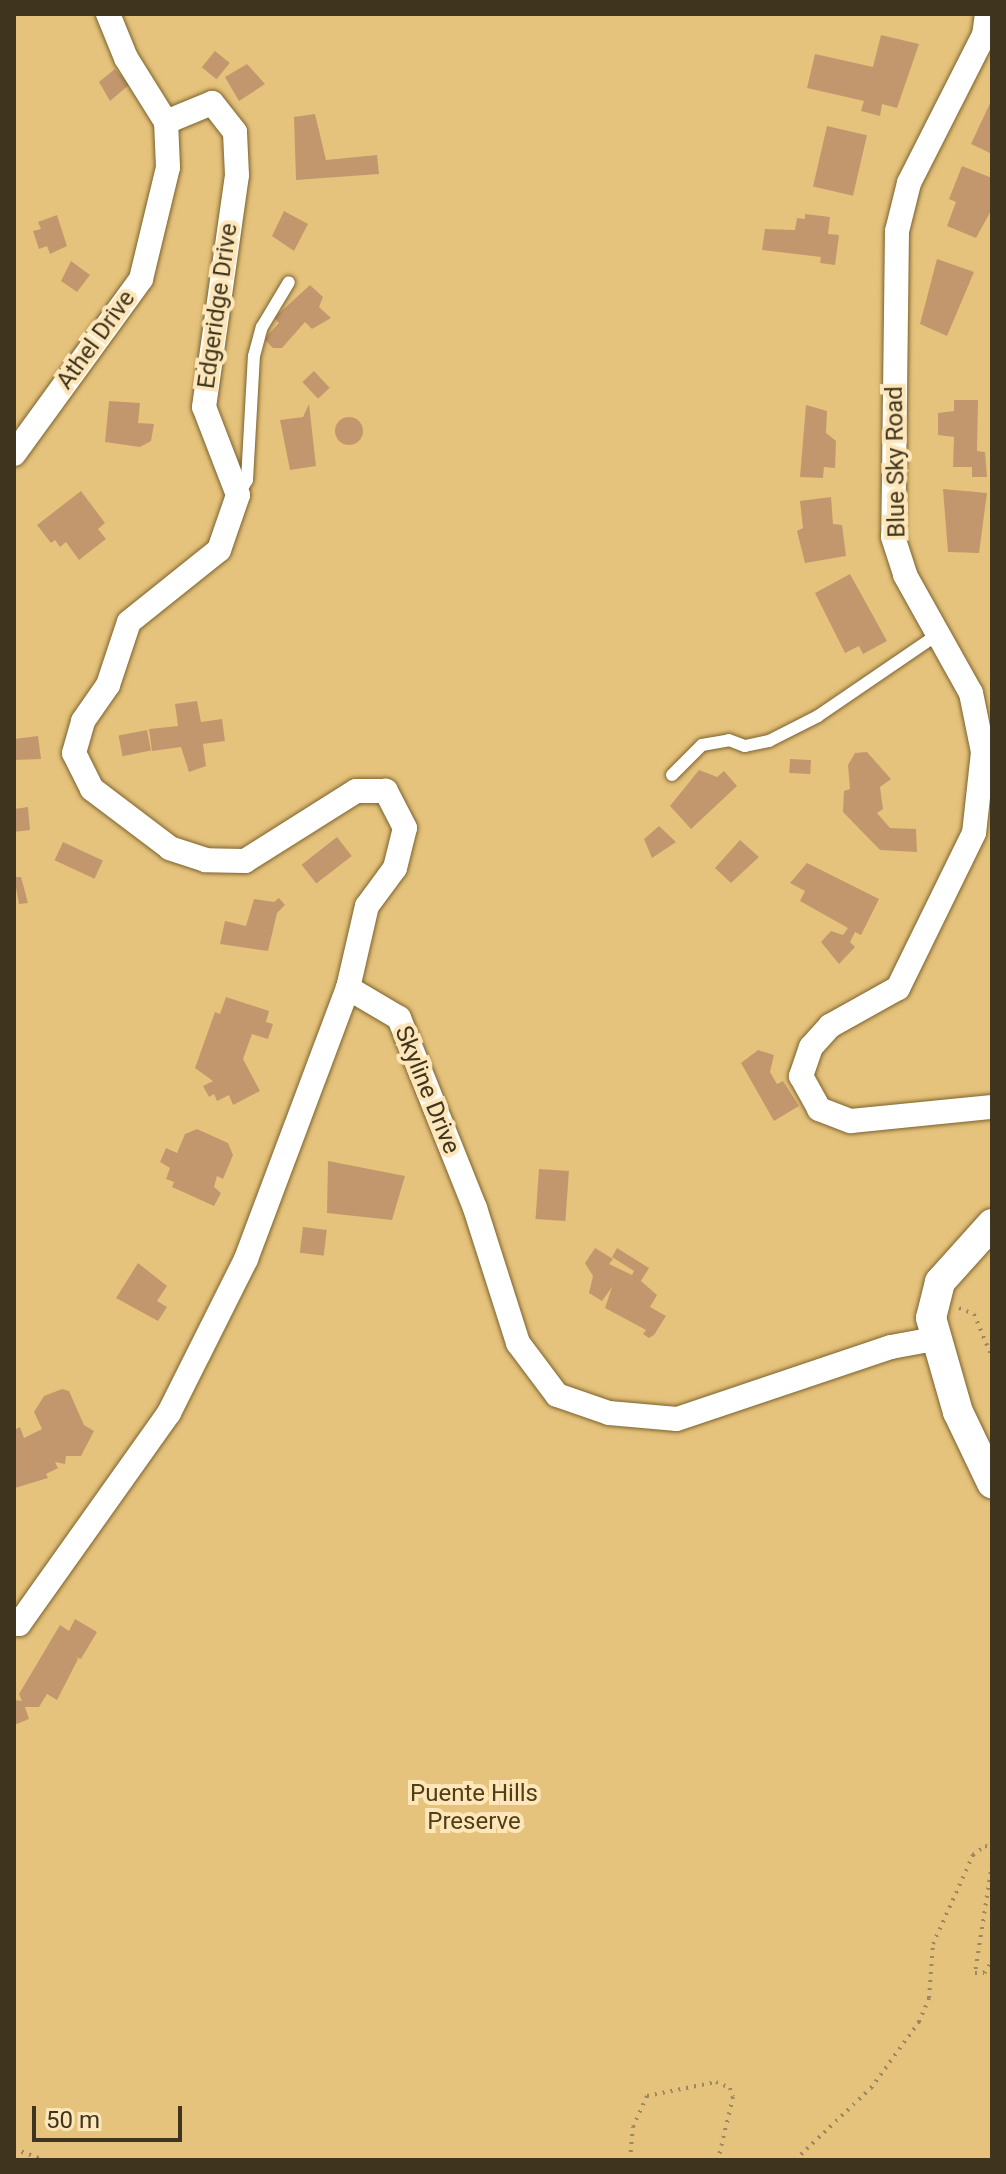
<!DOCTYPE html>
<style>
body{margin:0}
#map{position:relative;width:1006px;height:2174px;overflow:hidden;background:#f4d9a1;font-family:Roboto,sans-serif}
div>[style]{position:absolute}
.green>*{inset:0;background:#e6c37c;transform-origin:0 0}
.building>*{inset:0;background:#c3976d;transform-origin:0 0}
.round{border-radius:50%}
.path>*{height:4px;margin-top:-2px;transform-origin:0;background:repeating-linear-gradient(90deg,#9b8861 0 2px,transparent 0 8px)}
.roads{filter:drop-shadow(0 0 2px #7b622d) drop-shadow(0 0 2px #7b622d)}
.service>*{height:12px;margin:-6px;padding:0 6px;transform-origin:6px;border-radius:6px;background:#fff}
.minor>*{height:24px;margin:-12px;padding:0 12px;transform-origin:12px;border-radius:12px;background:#fff}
.tertiary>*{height:30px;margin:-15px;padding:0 15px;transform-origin:15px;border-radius:15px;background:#fff}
span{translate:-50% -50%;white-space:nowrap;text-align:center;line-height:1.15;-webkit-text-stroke:8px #fde7ba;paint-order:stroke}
.street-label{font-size:24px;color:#3f341e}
.park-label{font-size:24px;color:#513e14}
.frame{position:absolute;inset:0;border:16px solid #3f341e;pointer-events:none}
.scale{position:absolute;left:32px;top:2106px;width:150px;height:36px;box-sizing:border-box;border:4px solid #3f341e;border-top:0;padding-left:10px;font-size:24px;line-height:28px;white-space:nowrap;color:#3f341e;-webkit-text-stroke:6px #fde7ba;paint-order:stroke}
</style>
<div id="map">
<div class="green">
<div style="left:14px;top:14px;width:978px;height:2146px"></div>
</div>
<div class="building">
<div style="clip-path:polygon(881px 35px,919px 44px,897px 108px,882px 104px,880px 116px,861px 111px,864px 101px,807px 88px,815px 54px,873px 67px)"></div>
<div style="left:215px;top:51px;width:19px;height:21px;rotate:39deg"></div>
<div style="clip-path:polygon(247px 64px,265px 84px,239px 101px,225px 77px)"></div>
<div style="clip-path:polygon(115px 69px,129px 85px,110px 101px,99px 82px)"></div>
<div style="clip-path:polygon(992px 99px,992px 154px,971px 144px)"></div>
<div style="clip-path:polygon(315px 114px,326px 160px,377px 155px,379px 174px,296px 180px,294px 117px)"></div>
<div style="left:827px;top:126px;width:41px;height:62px;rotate:13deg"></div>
<div style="clip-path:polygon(962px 166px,992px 178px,992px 209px,976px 238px,947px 226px,956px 202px,949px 199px)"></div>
<div style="clip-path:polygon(284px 211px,308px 224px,294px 251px,272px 236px)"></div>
<div style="clip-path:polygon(805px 214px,830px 217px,828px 234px,839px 235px,835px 265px,820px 263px,821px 257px,762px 250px,765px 229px,795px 230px,797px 218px,805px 219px)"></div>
<div style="clip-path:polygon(57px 215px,67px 246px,50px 254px,47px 246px,39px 249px,33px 231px,41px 229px,38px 222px)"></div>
<div style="clip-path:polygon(937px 259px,974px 272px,947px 336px,920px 324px)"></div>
<div style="clip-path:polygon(71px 261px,90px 275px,77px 292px,61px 281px)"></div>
<div style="clip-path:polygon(310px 285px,323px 297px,319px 307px,331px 318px,312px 329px,305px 322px,282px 348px,273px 348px,264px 339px,279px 323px,274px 318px)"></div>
<div style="left:314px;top:371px;width:23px;height:16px;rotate:47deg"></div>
<div style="clip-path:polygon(954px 400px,978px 400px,977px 451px,985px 452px,987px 477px,972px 477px,972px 467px,953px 467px,954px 437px,938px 435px,938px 413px,954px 411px)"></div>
<div style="clip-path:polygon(109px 401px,140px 403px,138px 423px,154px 424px,151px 441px,140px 447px,105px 442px)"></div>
<div style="clip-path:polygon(309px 404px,316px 466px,290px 470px,280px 420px,303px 417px)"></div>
<div style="clip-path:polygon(806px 405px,827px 411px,826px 433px,836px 441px,835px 468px,824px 467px,823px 478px,800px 477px)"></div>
<div class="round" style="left:335px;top:417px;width:28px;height:28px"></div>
<div style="clip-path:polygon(943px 489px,987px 493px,979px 553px,948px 552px)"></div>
<div style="clip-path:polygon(81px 491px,105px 523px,98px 529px,106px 539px,79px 560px,66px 542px,60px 547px,55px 540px,51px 543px,37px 525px)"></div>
<div style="clip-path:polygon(831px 497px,833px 524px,842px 525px,846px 556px,805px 563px,797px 531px,803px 528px,800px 501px)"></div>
<div style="clip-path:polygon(850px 574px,887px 641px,863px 654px,859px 646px,845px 653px,815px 593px)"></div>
<div style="clip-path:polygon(197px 701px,201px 722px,222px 719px,225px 741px,203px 744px,206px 766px,189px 772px,181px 747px,152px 751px,149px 729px,178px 726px,175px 704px)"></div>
<div style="left:147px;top:730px;width:21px;height:29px;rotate:79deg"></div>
<div style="clip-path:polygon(38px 736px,41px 759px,14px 760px,14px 739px)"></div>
<div style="clip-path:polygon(867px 752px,891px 779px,880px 787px,883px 809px,877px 813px,890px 828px,916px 829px,917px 852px,880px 850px,843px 812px,844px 791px,850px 789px,848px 765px,855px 753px)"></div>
<div style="left:790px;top:759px;width:21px;height:14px;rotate:3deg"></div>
<div style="clip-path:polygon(699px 770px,717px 777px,724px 771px,737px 786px,691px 829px,670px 806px)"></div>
<div style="clip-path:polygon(28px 807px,30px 830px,14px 832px,14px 809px)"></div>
<div style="clip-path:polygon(659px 826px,676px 842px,652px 858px,644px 839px)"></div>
<div style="left:337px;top:837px;width:24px;height:45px;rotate:52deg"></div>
<div style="clip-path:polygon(740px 840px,759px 857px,731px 883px,715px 868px)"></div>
<div style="left:63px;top:842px;width:44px;height:20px;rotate:25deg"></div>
<div style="clip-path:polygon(807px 863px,879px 899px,861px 935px,855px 932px,850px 942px,855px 947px,839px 964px,821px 942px,831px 931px,843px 935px,848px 928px,800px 901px,805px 891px,790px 883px)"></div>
<div style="clip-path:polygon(14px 877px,21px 877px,28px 903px,19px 904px)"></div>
<div style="clip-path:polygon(279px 898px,285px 905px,277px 913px,268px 951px,220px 944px,225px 921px,246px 926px,254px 899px,274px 902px)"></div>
<div style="clip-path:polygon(226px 997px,269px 1011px,266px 1022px,273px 1024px,268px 1039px,252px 1034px,243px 1059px,260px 1091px,233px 1105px,229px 1095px,217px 1101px,214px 1094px,209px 1097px,203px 1086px,213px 1081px,195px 1068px,215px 1012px,220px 1014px)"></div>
<div style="clip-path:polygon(758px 1050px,774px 1055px,770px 1072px,777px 1084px,783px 1081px,799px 1106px,774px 1121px,741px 1063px)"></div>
<div style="clip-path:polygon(197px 1129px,228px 1143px,233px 1155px,223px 1179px,217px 1176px,214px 1187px,221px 1193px,214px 1206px,172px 1187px,174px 1182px,166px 1179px,170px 1168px,160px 1162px,166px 1148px,177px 1153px,185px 1134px)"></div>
<div style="clip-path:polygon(328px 1161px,405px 1176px,392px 1220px,327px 1213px)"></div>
<div style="left:539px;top:1169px;width:30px;height:50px;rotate:4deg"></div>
<div style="left:303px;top:1227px;width:24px;height:26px;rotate:7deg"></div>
<div style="clip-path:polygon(595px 1248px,613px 1259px,609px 1264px,632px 1275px,634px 1271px,612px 1257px,617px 1248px,649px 1268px,641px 1281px,657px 1295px,650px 1307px,666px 1316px,654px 1335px,649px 1338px,643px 1334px,646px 1330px,605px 1308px,612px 1287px,602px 1301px,589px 1293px,593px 1276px,585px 1263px)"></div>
<div style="clip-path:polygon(138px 1263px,167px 1286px,157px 1301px,167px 1307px,158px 1321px,116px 1298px)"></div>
<div style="clip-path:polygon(62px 1389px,69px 1391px,84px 1425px,94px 1431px,81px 1456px,66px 1456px,65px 1464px,55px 1462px,58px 1468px,46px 1474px,48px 1478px,15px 1488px,14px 1430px,20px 1427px,24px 1438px,42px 1429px,34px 1412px,44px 1396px)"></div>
<div style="clip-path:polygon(75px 1619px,97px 1632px,81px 1659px,75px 1657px,78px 1659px,57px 1700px,47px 1694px,39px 1707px,25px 1707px,29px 1719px,14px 1725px,14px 1700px,22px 1701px,19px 1694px,60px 1625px,69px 1631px)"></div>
</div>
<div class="path">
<div style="left:959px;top:1308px;width:16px;rotate:22deg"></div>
<div style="left:974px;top:1314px;width:47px;rotate:67.3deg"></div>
<div style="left:992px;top:1864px;width:110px;rotate:98.9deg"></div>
<div style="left:975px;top:1973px;width:9px"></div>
<div style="left:984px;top:1973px;width:14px;rotate:-54deg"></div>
<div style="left:14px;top:2149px;width:32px;rotate:20deg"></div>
<div style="left:630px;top:2160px;width:33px;rotate:-85deg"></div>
<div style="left:633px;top:2127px;width:34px;rotate:-66deg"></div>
<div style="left:647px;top:2096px;width:70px;rotate:-11.5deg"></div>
<div style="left:716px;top:2082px;width:15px;rotate:23deg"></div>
<div style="left:730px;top:2088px;width:9px;rotate:72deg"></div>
<div style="left:733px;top:2097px;width:65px;rotate:103.4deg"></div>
<div style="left:795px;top:2160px;width:105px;rotate:-43.5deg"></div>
<div style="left:871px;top:2088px;width:82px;rotate:-54deg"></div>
<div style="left:919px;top:2022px;width:26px;rotate:-67deg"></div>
<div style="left:929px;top:1998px;width:54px;rotate:-85.8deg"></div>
<div style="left:933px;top:1944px;width:98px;rotate:-65.8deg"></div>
<div style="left:973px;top:1855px;width:15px;rotate:-37deg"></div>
<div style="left:985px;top:1846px;width:7px;rotate:16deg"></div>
</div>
<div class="roads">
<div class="service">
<div style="left:238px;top:495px;width:17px;rotate:-59deg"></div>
<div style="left:247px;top:480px;width:124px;rotate:-86.8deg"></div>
<div style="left:254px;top:356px;width:30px;rotate:-75deg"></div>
<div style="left:262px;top:327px;width:52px;rotate:-59deg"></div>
<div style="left:672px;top:775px;width:42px;rotate:-45deg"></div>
<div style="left:702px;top:745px;width:27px;rotate:-10deg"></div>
<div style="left:729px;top:740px;width:17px;rotate:21deg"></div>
<div style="left:745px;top:746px;width:25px;rotate:-12deg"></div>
<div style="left:769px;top:741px;width:55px;rotate:-27deg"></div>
<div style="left:818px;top:716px;width:145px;rotate:-34.3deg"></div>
</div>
<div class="minor">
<div style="left:987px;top:14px;width:21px;rotate:98deg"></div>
<div style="left:984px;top:35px;width:166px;rotate:116.9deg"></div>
<div style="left:909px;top:183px;width:49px;rotate:104deg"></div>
<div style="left:897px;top:231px;width:306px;rotate:90.7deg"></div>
<div style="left:893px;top:537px;width:40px;rotate:72deg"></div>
<div style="left:905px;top:575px;width:135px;rotate:60.8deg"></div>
<div style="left:971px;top:693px;width:60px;rotate:78.5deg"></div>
<div style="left:983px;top:752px;width:81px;rotate:96.3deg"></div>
<div style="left:974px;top:833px;width:173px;rotate:116.1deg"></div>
<div style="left:898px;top:988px;width:78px;rotate:150.8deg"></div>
<div style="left:830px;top:1026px;width:28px;rotate:132deg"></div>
<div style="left:811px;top:1047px;width:31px;rotate:109deg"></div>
<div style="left:801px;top:1076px;width:38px;rotate:61deg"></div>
<div style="left:819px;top:1109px;width:34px;rotate:21deg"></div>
<div style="left:851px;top:1121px;width:142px;rotate:-5.7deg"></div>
<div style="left:14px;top:454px;width:216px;rotate:-54deg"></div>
<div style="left:141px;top:279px;width:115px;rotate:-76.4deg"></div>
<div style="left:168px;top:167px;width:45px;rotate:-92.5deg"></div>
<div style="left:348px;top:988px;width:59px;rotate:30.5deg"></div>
<div style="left:399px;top:1018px;width:205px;rotate:68.2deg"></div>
<div style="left:475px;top:1208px;width:142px;rotate:72.3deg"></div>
<div style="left:518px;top:1343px;width:65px;rotate:53.1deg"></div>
<div style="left:557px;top:1395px;width:55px;rotate:19.1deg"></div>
<div style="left:609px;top:1413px;width:68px;rotate:5deg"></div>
<div style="left:677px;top:1419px;width:226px;rotate:-18.6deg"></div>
<div style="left:891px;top:1347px;width:44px;rotate:-10.5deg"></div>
<div style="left:14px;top:1619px;width:7px;rotate:45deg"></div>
<div style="left:19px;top:1624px;width:259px;rotate:-54.6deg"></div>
<div style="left:169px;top:1413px;width:172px;rotate:-63.4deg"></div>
<div style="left:246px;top:1259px;width:290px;rotate:-69.4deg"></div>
<div style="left:348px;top:988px;width:84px;rotate:-77deg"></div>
<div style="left:367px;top:906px;width:47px;rotate:-53.6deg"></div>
<div style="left:395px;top:868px;width:41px;rotate:-76deg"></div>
<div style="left:405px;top:828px;width:42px;rotate:-117.2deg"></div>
<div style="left:386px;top:791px;width:30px;rotate:180deg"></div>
<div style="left:356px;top:791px;width:131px;rotate:147.8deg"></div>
<div style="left:245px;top:861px;width:39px;rotate:-179deg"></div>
<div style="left:206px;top:860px;width:38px;rotate:-162deg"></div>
<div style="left:170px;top:848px;width:98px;rotate:-142.9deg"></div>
<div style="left:92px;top:789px;width:40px;rotate:-116.6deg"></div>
<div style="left:74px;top:753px;width:33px;rotate:-74deg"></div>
<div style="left:83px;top:721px;width:44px;rotate:-55.2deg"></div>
<div style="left:108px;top:685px;width:66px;rotate:-71.6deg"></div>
<div style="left:129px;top:622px;width:115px;rotate:-38.7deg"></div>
<div style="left:219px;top:550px;width:58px;rotate:-70.9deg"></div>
<div style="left:238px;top:495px;width:94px;rotate:-111.1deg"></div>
<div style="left:204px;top:407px;width:234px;rotate:-81.9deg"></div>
<div style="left:237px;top:175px;width:43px;rotate:-92.7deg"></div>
<div style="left:235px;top:132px;width:37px;rotate:-128deg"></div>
<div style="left:212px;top:103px;width:50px;rotate:157.6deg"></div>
<div style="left:166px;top:122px;width:75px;rotate:-122deg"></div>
<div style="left:126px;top:58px;width:48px;rotate:-112.2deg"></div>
</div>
<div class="tertiary">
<div style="left:992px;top:1224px;width:78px;rotate:131.9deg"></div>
<div style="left:940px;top:1282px;width:37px;rotate:104deg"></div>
<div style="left:931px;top:1318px;width:98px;rotate:74deg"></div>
<div style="left:958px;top:1412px;width:79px;rotate:64.4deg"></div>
</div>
</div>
<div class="street-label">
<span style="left:218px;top:306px;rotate:-82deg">Edgeridge Drive</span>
<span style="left:96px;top:340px;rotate:-54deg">Athel Drive</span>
<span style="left:896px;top:462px;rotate:-91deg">Blue Sky Road</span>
<span style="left:427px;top:1090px;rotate:68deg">Skyline Drive</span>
</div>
<div class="park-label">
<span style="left:474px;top:1808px">Puente Hills<br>Preserve</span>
</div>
<div class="frame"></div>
<div class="scale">50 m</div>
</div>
